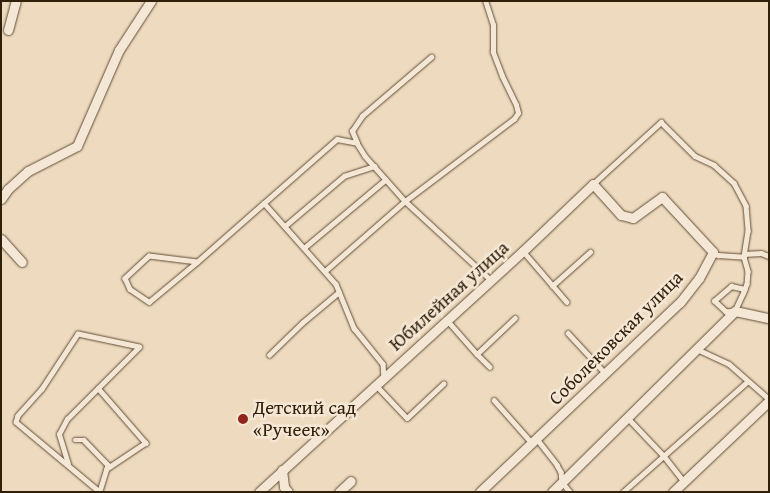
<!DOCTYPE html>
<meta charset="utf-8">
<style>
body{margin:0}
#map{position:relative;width:770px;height:493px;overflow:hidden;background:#eedabf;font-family:"Gentium Book Plus",serif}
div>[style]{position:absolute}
.roads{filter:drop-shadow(0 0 1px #604e36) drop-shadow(0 0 1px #604e36)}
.lane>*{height:4.5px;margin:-2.25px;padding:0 2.25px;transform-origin:2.25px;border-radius:2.25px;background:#f4e7d5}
.street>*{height:9px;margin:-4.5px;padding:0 4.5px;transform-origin:4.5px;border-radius:4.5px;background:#f4e7d5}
.dots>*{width:14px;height:14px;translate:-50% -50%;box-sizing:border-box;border:2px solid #f4e7d5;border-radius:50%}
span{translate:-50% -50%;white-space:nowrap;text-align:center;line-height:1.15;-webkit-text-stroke:5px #f4e7d5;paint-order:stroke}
.street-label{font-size:19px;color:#312009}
.poi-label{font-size:19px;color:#312009}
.left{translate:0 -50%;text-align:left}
.frame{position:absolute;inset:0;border:2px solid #312009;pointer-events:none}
</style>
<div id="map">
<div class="roads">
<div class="lane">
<div style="left:357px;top:143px;width:13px;rotate:-113deg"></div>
<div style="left:352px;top:131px;width:18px;rotate:-56deg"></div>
<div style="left:362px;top:116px;width:91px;rotate:-40.5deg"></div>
<div style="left:593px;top:184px;width:92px;rotate:-42.4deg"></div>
<div style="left:661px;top:122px;width:48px;rotate:45deg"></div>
<div style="left:695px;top:156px;width:21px;rotate:25deg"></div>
<div style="left:714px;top:165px;width:27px;rotate:42deg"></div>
<div style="left:734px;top:183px;width:26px;rotate:62deg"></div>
<div style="left:746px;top:206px;width:25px;rotate:85deg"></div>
<div style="left:748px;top:231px;width:26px;rotate:99deg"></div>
<div style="left:264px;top:203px;width:97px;rotate:-41.2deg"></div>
<div style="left:337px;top:139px;width:20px;rotate:11deg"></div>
<div style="left:357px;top:143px;width:15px;rotate:58deg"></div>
<div style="left:365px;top:156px;width:60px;rotate:48.4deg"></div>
<div style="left:405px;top:201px;width:117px;rotate:42.6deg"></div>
<div style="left:285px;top:226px;width:77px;rotate:-40.3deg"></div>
<div style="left:344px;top:176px;width:32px;rotate:-18deg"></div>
<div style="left:304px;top:248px;width:106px;rotate:-40deg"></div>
<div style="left:523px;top:251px;width:67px;rotate:49.2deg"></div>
<div style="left:713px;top:252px;width:6px;rotate:31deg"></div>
<div style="left:718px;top:255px;width:26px;rotate:4deg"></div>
<div style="left:744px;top:257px;width:15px;rotate:74deg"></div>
<div style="left:748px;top:271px;width:13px;rotate:94deg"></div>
<div style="left:747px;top:284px;width:9px;rotate:111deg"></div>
<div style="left:744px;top:292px;width:21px;rotate:115deg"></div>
<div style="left:735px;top:311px;width:9px;rotate:174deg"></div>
<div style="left:726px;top:312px;width:16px;rotate:-137deg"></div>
<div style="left:714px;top:301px;width:23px;rotate:-41deg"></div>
<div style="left:731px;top:286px;width:14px;rotate:12deg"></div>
<div style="left:744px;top:254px;width:17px;rotate:-3deg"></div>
<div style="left:761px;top:253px;width:9px;rotate:21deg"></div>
<div style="left:197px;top:262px;width:48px;rotate:-172.9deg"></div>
<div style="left:149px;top:256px;width:33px;rotate:137deg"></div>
<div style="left:125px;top:278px;width:12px;rotate:66deg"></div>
<div style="left:130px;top:289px;width:23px;rotate:34deg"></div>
<div style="left:149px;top:302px;width:62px;rotate:-39.8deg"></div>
<div style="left:197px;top:262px;width:89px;rotate:-41.4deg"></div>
<div style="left:264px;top:203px;width:108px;rotate:48.4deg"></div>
<div style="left:336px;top:284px;width:48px;rotate:67.8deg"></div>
<div style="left:354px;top:328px;width:46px;rotate:51.1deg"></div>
<div style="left:383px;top:364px;width:13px;rotate:86deg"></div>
<div style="left:325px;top:271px;width:106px;rotate:-41.2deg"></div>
<div style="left:405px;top:201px;width:136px;rotate:-37deg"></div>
<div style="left:514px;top:119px;width:7px;rotate:-56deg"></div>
<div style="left:518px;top:113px;width:8px;rotate:-104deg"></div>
<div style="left:516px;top:105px;width:32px;rotate:-116deg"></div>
<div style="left:502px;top:76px;width:26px;rotate:-111deg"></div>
<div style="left:493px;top:52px;width:27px;rotate:-90deg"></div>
<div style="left:493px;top:25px;width:25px;rotate:-108deg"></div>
<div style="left:552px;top:286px;width:51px;rotate:-41.8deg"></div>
<div style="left:447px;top:320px;width:45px;rotate:48.6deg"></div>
<div style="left:477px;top:354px;width:52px;rotate:-43.5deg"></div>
<div style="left:568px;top:333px;width:54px;rotate:47.2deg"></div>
<div style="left:697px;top:349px;width:35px;rotate:25deg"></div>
<div style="left:729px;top:364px;width:53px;rotate:41.2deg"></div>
<div style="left:477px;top:354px;width:18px;rotate:45deg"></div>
<div style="left:269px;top:355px;width:46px;rotate:-44.1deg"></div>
<div style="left:302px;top:323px;width:48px;rotate:-40deg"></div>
<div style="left:376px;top:385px;width:45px;rotate:46.8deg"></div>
<div style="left:407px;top:418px;width:50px;rotate:-43.4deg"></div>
<div style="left:98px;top:388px;width:73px;rotate:48.9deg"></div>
<div style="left:146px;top:443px;width:47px;rotate:146.3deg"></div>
<div style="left:494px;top:400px;width:57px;rotate:48.5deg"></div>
<div style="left:627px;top:417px;width:54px;rotate:46.5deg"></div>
<div style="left:664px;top:456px;width:33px;rotate:52deg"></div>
<div style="left:537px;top:439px;width:33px;rotate:52deg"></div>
<div style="left:557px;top:465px;width:8px;rotate:60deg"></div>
<div style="left:561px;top:472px;width:10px;rotate:84deg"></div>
<div style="left:562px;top:482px;width:13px;rotate:51deg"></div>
<div style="left:75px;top:440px;width:9px"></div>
<div style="left:84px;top:440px;width:35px;rotate:46deg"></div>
<div style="left:108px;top:465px;width:27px;rotate:107deg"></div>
<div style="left:68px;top:464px;width:31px;rotate:-107deg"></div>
<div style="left:59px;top:434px;width:17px;rotate:-62deg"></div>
<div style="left:67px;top:419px;width:102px;rotate:-45deg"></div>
<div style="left:139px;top:347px;width:62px;rotate:-168deg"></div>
<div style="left:78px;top:334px;width:66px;rotate:123.2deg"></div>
<div style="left:42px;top:389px;width:36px;rotate:132deg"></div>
<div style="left:18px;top:416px;width:6px;rotate:108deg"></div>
<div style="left:16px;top:422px;width:109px;rotate:39.8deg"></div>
<div style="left:623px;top:492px;width:166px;rotate:-41.6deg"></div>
</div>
<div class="street">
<div style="left:8px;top:30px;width:30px;rotate:-75deg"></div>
<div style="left:1px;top:199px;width:12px;rotate:-55deg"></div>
<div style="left:8px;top:189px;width:27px;rotate:-42deg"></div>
<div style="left:28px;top:171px;width:55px;rotate:-27deg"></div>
<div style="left:77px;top:146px;width:105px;rotate:-66.4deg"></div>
<div style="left:119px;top:50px;width:59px;rotate:-56.9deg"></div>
<div style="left:1px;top:239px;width:31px;rotate:48deg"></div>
<div style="left:282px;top:470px;width:17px;rotate:83deg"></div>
<div style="left:284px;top:487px;width:6px;rotate:51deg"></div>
<div style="left:259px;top:492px;width:357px;rotate:-42.4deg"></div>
<div style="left:523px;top:251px;width:97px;rotate:-43.7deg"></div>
<div style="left:593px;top:184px;width:42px;rotate:47.9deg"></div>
<div style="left:621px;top:215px;width:12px;rotate:14deg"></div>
<div style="left:633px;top:218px;width:36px;rotate:-36deg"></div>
<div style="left:662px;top:197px;width:75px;rotate:47.2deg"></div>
<div style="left:713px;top:252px;width:30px;rotate:118deg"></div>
<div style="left:699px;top:278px;width:31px;rotate:128deg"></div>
<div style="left:680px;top:302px;width:276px;rotate:136.5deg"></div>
<div style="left:339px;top:492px;width:16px;rotate:-43deg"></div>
<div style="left:552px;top:492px;width:257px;rotate:-44.7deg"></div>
<div style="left:735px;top:311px;width:35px;rotate:12deg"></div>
<div style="left:673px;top:492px;width:132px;rotate:-43.5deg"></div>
</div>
</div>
<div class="dots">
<div style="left:243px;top:419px;background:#8f2418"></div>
</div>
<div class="street-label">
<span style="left:449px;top:296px;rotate:-42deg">Юбилейная улица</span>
<span style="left:616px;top:338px;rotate:-45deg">Соболековская улица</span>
</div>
<div class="poi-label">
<span class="left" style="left:253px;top:419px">Детский сад<br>«Ручеек»</span>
</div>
<div class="frame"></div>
</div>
